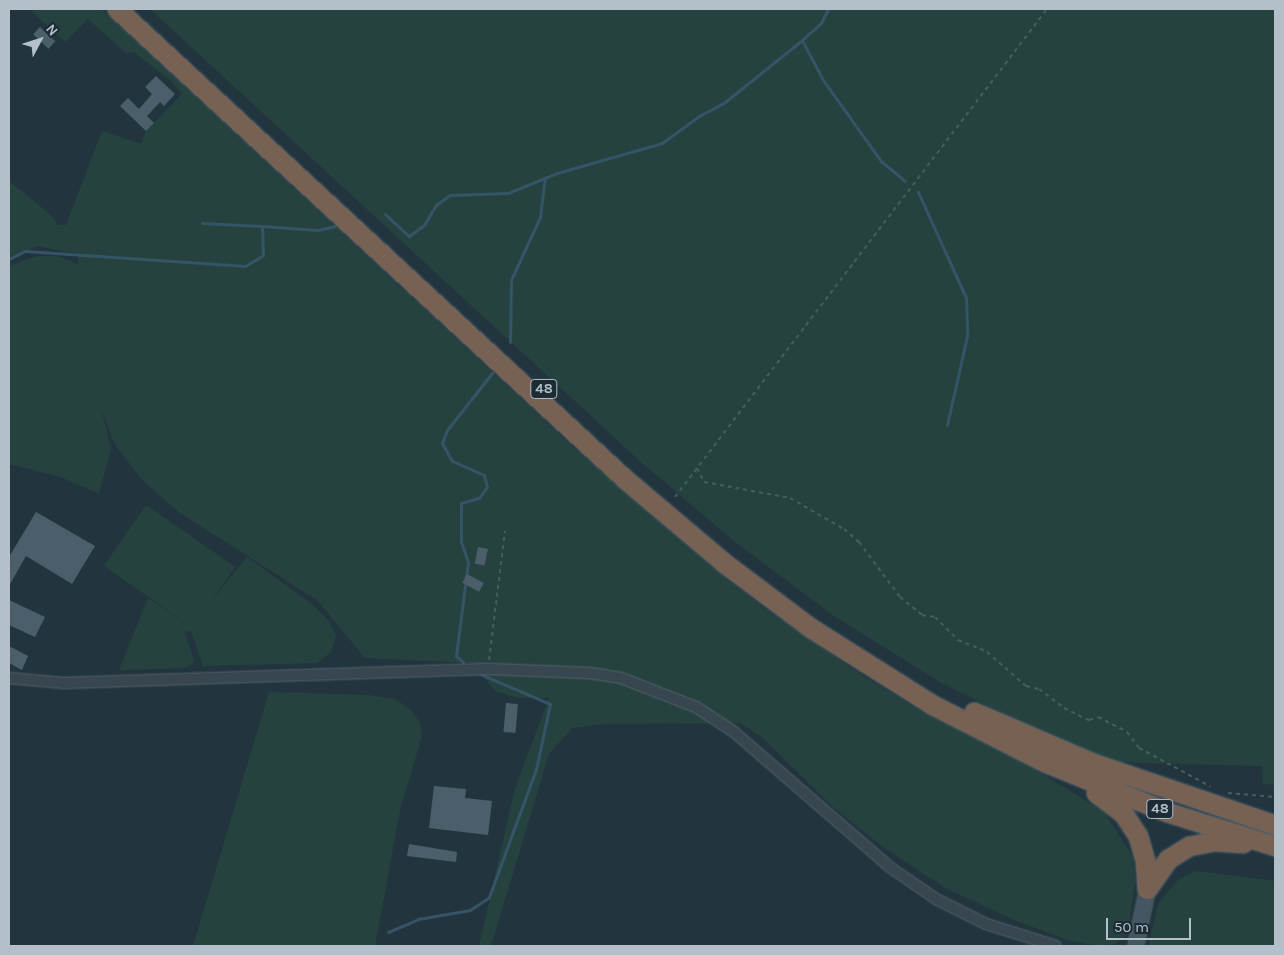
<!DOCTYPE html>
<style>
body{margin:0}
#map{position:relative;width:1284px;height:955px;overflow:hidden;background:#22353f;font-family:Karla,sans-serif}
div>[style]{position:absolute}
.green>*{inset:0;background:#26423f}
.stream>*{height:3px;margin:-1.5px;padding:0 1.5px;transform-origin:1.5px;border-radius:1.5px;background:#355467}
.building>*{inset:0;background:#4b5f6b;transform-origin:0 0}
.path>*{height:2px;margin-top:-1px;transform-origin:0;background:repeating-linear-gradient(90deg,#455e5c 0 4px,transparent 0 8px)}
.roads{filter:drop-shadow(0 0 1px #55636d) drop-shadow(0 0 1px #55636d)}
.street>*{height:10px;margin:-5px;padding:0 5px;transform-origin:5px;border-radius:5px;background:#37464f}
.secondary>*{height:15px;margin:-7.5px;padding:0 7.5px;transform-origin:7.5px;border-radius:7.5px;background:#445662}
.highway>*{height:19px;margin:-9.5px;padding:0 9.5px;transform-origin:9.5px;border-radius:9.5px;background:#766153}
span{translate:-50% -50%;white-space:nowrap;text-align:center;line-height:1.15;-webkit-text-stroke:4px #1c2b34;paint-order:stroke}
.shield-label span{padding:1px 4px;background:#1c2b34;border:1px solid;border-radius:4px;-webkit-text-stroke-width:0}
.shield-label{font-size:14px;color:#b3c0ca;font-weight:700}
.frame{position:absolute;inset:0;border:10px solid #b3c0ca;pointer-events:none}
.north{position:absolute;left:15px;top:15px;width:50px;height:50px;-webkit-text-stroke:4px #1c2b34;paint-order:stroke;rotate:50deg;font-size:14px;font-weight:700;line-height:20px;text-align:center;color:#b3c0ca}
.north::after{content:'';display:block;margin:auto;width:18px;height:22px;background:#b3c0ca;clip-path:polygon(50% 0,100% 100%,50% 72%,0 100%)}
.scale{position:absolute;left:1106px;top:918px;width:85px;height:22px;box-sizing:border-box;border:2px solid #b3c0ca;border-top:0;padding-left:6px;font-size:15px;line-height:18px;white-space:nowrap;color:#b3c0ca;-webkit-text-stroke:4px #1c2b34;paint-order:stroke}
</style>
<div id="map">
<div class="green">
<div style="clip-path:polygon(29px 9px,101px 9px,574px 448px,713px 568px,763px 607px,868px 679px,923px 712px,1023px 762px,1104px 812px,1133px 857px,1135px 880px,1128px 934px,1115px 944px,1098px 946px,1067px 940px,1017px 921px,947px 889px,883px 847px,833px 807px,762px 737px,740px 723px,602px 724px,572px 728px,549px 754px,491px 946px,479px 946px,515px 788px,549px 698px,518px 698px,495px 691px,473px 663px,365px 658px,317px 600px,180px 513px,142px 480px,114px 443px,101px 408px,111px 449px,99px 494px,61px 477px,9px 464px,9px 266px,37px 256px,58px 256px,79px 265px,77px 254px,37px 246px,9px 260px,9px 181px,51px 215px,58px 225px,66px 225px,102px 131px,141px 144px,146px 131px,182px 94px,171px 81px,134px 52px,126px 53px,88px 19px,65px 42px)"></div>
<div style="clip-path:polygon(150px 9px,1275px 9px,1275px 785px,1263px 784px,1262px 766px,1111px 762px,1037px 731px,940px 682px,834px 616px,734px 541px,642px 463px)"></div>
<div style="clip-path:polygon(146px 505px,235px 567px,210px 603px,247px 557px,312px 604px,328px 620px,336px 635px,331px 652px,317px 663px,203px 666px,191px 631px,185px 632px,194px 661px,192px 664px,185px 668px,119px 670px,148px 598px,193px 628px,104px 566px)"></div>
<div style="clip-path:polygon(269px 692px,368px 695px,395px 699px,411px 710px,420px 723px,422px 736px,400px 810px,375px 946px,193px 946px)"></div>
<div style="clip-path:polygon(1196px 871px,1275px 881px,1275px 946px,1148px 946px,1159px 902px,1179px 879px)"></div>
</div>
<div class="stream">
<div style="left:802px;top:40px;width:45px;rotate:62.3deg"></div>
<div style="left:823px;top:80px;width:100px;rotate:54.4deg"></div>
<div style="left:881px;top:161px;width:31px;rotate:40deg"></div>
<div style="left:918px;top:192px;width:116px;rotate:65.6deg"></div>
<div style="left:966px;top:298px;width:38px;rotate:88deg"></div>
<div style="left:967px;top:336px;width:91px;rotate:102.7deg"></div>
<div style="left:385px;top:214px;width:33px;rotate:43deg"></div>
<div style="left:409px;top:236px;width:19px;rotate:-36deg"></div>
<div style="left:424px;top:225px;width:23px;rotate:-59deg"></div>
<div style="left:436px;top:205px;width:17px;rotate:-36deg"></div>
<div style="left:450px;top:195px;width:58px;rotate:-2deg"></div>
<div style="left:508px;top:193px;width:53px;rotate:-22.2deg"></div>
<div style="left:557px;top:173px;width:109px;rotate:-15.9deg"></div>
<div style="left:662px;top:143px;width:46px;rotate:-36.1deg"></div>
<div style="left:699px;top:116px;width:30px;rotate:-28deg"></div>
<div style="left:725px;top:102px;width:99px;rotate:-38.8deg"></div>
<div style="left:802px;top:40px;width:25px;rotate:-42deg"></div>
<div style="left:821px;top:23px;width:16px;rotate:-63deg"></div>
<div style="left:202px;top:223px;width:60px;rotate:2.9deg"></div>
<div style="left:9px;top:259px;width:18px;rotate:-27deg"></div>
<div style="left:25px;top:251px;width:221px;rotate:3.9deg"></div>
<div style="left:245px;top:266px;width:21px;rotate:-31deg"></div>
<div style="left:263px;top:255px;width:29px;rotate:-92deg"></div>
<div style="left:262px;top:226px;width:56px;rotate:4.1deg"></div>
<div style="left:318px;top:230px;width:17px;rotate:-13deg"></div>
<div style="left:510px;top:342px;width:62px;rotate:-89.1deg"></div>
<div style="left:511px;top:280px;width:69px;rotate:-65.3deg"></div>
<div style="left:540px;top:217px;width:39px;rotate:-83deg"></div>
<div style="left:463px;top:662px;width:9px;rotate:-139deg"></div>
<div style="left:456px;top:656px;width:95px;rotate:-82.7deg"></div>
<div style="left:468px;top:562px;width:21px;rotate:-109deg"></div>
<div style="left:461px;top:542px;width:39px;rotate:-90deg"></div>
<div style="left:461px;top:503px;width:19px;rotate:-16deg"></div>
<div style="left:479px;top:498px;width:14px;rotate:-54deg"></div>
<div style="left:487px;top:487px;width:12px;rotate:-104deg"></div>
<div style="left:484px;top:475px;width:35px;rotate:-156deg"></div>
<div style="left:452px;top:461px;width:21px;rotate:-119deg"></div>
<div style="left:442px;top:443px;width:14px;rotate:-69deg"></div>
<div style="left:447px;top:430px;width:73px;rotate:-51.7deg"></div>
<div style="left:388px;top:932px;width:33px;rotate:-23deg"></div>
<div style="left:418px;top:919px;width:53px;rotate:-9.8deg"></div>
<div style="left:470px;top:910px;width:23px;rotate:-34deg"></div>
<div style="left:489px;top:897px;width:136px;rotate:-69.8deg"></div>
<div style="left:536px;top:769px;width:66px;rotate:-77.8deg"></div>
<div style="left:550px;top:704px;width:78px;rotate:-156.7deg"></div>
</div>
<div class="building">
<div style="left:40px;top:27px;width:21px;height:10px;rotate:43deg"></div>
<div style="clip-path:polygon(156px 76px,175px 94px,164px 106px,160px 102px,147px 116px,154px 123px,146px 131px,120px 106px,128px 98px,139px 109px,152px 94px,145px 87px)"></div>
<div style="clip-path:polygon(36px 512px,95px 546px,72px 584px,26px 556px,9px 586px,9px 557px)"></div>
<div style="left:478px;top:547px;width:10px;height:17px;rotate:11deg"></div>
<div style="left:467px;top:574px;width:19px;height:10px;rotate:28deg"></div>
<div style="clip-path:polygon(9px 600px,45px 617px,35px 637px,9px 625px)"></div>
<div style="clip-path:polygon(9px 646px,28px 656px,22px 670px,9px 663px)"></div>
<div style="left:506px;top:703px;width:12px;height:29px;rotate:5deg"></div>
<div style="clip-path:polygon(434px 786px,466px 789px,465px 798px,492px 801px,488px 835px,429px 828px)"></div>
<div style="clip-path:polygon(409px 844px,457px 852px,456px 862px,407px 856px)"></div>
</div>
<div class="path">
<div style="left:697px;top:468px;width:16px;rotate:63deg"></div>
<div style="left:704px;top:482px;width:87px;rotate:10.5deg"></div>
<div style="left:790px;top:498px;width:62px;rotate:29.9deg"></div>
<div style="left:844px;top:529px;width:20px;rotate:41deg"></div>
<div style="left:859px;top:542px;width:69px;rotate:53.3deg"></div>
<div style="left:900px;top:597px;width:28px;rotate:39deg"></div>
<div style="left:922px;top:615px;width:13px;rotate:9deg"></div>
<div style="left:935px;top:617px;width:33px;rotate:45deg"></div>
<div style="left:958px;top:640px;width:31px;rotate:22deg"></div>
<div style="left:987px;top:652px;width:52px;rotate:41.1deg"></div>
<div style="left:1026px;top:686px;width:13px;rotate:13deg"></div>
<div style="left:1039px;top:689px;width:31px;rotate:37deg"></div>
<div style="left:1064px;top:708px;width:28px;rotate:26deg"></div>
<div style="left:1089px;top:720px;width:9px;rotate:-18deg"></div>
<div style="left:1098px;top:717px;width:33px;rotate:27deg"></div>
<div style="left:1127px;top:732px;width:20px;rotate:53deg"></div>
<div style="left:1139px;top:748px;width:81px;rotate:28.2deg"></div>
<div style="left:675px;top:497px;width:614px;rotate:-52.68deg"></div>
<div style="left:489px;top:660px;width:130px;rotate:-82.9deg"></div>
<div style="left:1228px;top:793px;width:47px;rotate:4.9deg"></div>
</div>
<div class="roads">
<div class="street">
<div style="left:9px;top:678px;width:55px;rotate:5.2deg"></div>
<div style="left:64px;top:683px;width:423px;rotate:-1.9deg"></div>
<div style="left:487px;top:669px;width:103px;rotate:2.2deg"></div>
<div style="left:590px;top:673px;width:31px;rotate:9deg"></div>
<div style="left:621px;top:678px;width:80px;rotate:21.1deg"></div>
<div style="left:696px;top:707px;width:45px;rotate:33.3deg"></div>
<div style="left:734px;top:732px;width:208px;rotate:40.9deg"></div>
<div style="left:891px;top:868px;width:55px;rotate:34.6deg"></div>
<div style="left:936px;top:899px;width:56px;rotate:26.6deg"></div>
<div style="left:986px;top:924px;width:73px;rotate:17.4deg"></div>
</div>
<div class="secondary">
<div style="left:1135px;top:946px;width:58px;rotate:-78.1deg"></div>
</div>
<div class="highway">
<div style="left:117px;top:9px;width:693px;rotate:42.78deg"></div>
<div style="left:626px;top:480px;width:127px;rotate:40.2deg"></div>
<div style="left:723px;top:562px;width:110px;rotate:36.9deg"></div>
<div style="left:811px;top:628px;width:144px;rotate:32.3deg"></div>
<div style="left:933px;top:705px;width:128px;rotate:27deg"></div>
<div style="left:1047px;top:763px;width:130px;rotate:22.2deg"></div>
<div style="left:1167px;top:812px;width:113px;rotate:17.5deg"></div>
<div style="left:974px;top:712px;width:126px;rotate:23.3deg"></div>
<div style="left:1090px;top:762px;width:195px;rotate:18.8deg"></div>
<div style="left:1096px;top:793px;width:34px;rotate:37deg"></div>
<div style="left:1123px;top:813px;width:27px;rotate:57deg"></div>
<div style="left:1138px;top:836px;width:26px;rotate:74deg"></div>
<div style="left:1145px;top:861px;width:28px;rotate:86deg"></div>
<div style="left:1147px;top:889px;width:37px;rotate:-55deg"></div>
<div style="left:1168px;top:859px;width:25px;rotate:-32deg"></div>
<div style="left:1189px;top:846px;width:26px;rotate:-11deg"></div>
<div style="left:1215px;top:841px;width:28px;rotate:4deg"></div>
</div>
</div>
<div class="shield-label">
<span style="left:544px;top:389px">48</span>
<span style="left:1160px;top:809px">48</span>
</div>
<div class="frame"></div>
<div class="north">N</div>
<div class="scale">50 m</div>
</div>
